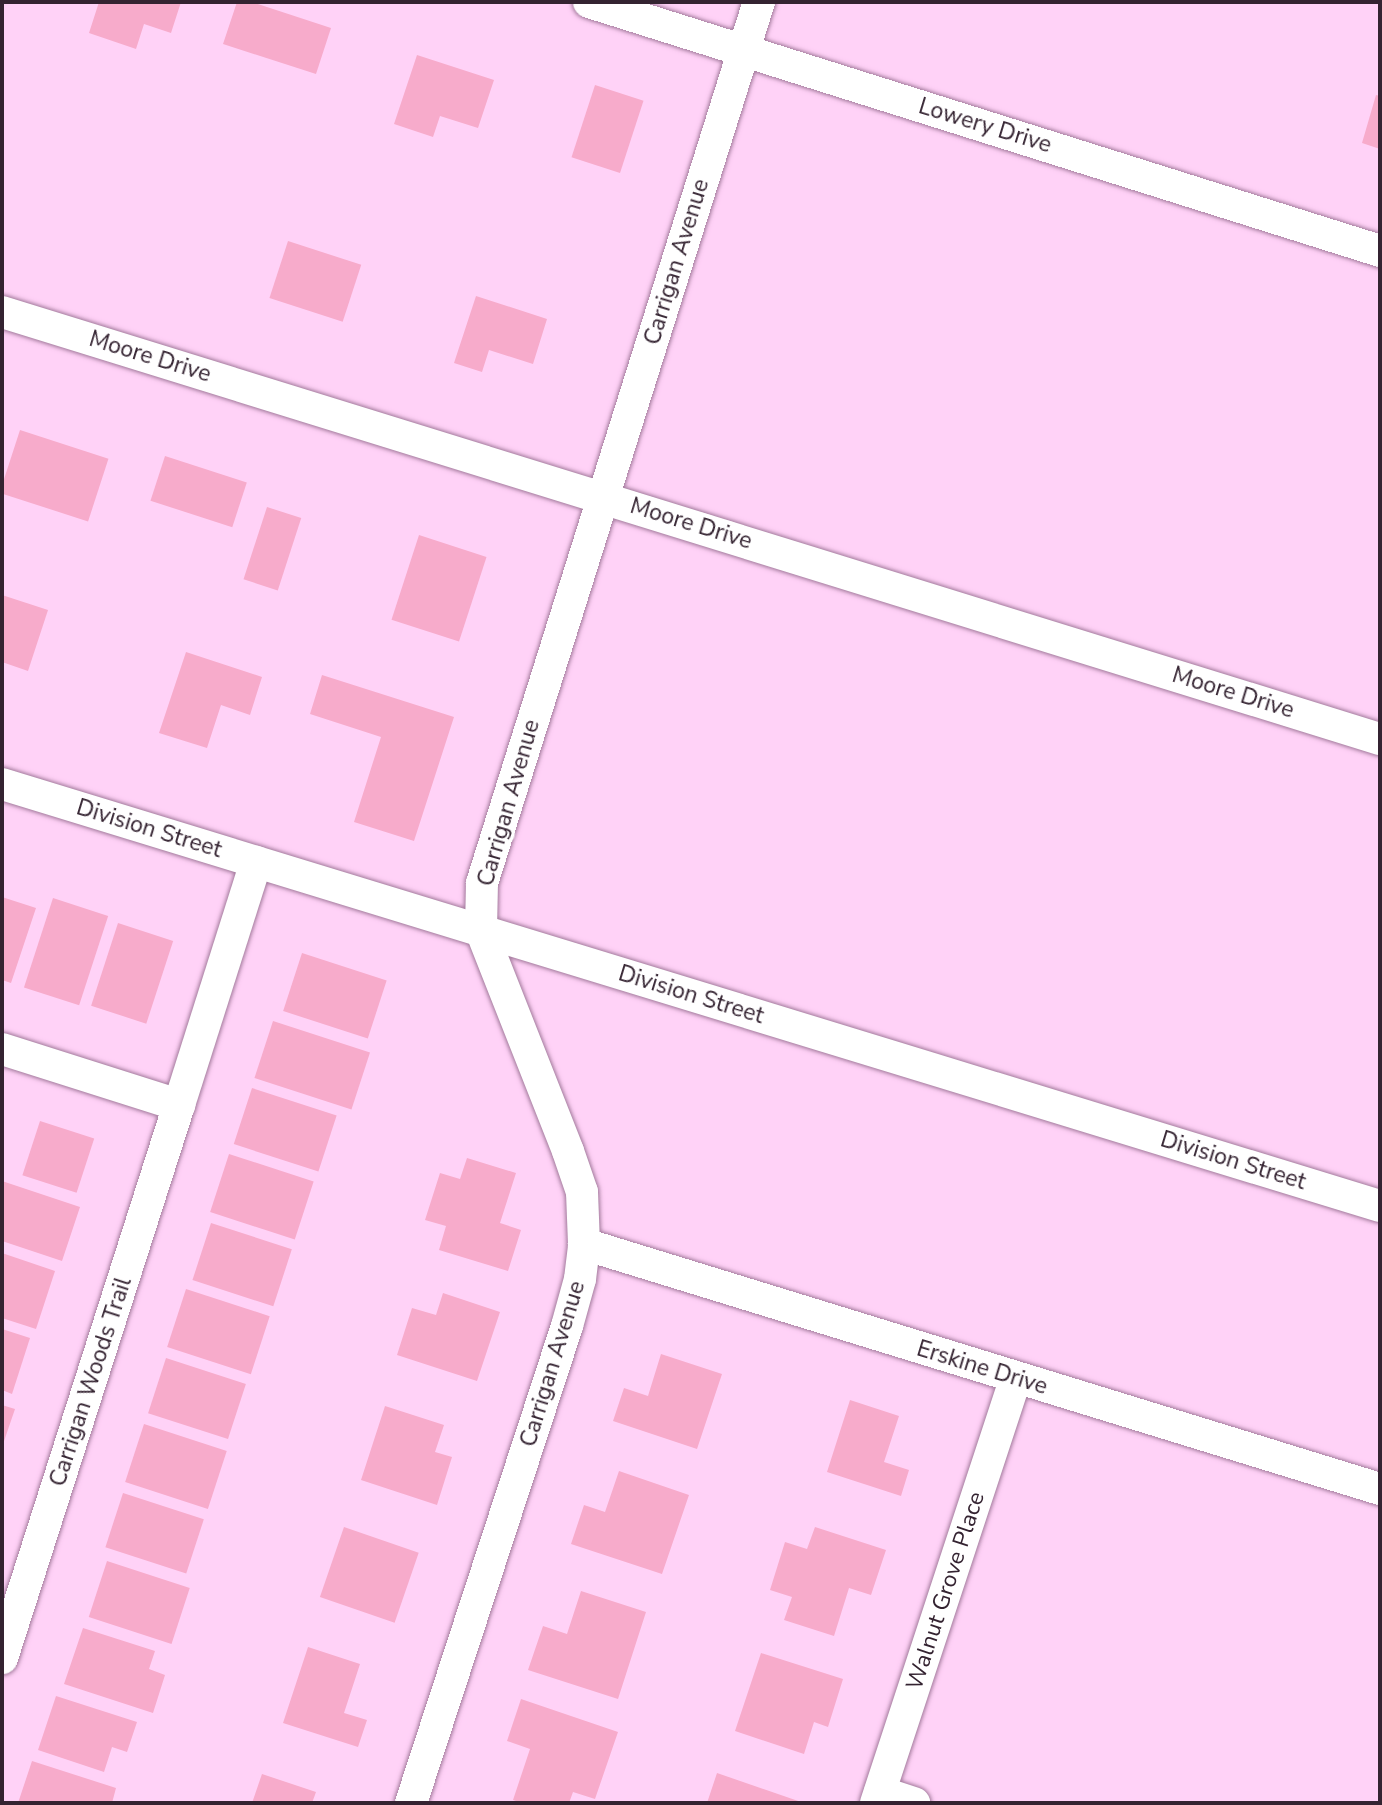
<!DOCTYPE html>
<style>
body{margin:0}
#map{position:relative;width:1382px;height:1805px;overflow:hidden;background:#ffd2f7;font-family:"Nunito Sans",sans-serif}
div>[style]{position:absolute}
.building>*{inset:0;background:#f7abcb;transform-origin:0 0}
.roads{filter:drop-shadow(0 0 2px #a37a9c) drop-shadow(0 0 2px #a37a9c)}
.minor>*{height:32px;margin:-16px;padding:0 16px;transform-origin:16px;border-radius:16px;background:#fff}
span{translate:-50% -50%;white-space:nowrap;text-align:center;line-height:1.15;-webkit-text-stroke:7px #fff;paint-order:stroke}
.street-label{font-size:23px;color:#342331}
.frame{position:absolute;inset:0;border:4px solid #342331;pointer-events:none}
</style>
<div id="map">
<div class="building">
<div style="clip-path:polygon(99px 2px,181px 2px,171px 33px,144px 24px,136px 49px,89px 33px)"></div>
<div style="clip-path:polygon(237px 2px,252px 2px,331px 28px,316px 74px,223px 44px)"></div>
<div style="clip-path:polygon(417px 55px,494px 80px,478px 128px,440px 116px,433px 137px,394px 124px)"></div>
<div style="left:595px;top:85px;width:51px;height:76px;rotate:18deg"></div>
<div style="clip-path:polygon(1376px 95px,1380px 96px,1380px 149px,1362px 143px)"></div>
<div style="left:288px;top:241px;width:77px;height:60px;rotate:18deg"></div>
<div style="clip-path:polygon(476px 296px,547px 319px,533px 364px,489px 350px,482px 372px,454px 363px)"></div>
<div style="left:20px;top:430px;width:93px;height:66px;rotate:18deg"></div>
<div style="left:165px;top:456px;width:86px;height:47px;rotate:18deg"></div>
<div style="left:267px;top:507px;width:36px;height:76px;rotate:18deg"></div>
<div style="left:419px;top:535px;width:71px;height:89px;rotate:18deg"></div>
<div style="clip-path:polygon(2px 595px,48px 610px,28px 671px,2px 662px)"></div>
<div style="clip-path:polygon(186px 652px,262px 677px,250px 715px,221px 705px,207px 748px,159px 733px)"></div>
<div style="clip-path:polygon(322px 675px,454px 717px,414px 841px,354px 822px,381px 737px,310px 714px)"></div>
<div style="clip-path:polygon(2px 897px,36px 908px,11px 983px,2px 980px)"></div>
<div style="left:53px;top:898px;width:58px;height:94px;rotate:18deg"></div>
<div style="left:118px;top:923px;width:58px;height:87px;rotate:18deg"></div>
<div style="left:302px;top:953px;width:89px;height:61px;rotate:18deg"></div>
<div style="left:273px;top:1021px;width:102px;height:60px;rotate:18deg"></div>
<div style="left:252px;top:1088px;width:89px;height:59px;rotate:18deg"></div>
<div style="left:40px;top:1121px;width:57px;height:57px;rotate:18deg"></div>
<div style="left:229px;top:1154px;width:89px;height:61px;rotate:18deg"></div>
<div style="clip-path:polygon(467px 1158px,516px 1173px,500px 1223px,521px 1230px,508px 1271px,439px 1250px,446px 1226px,425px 1220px,440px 1173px,460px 1179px)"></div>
<div style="clip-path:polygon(2px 1181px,80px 1207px,62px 1261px,2px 1241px)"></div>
<div style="left:211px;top:1223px;width:85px;height:60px;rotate:18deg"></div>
<div style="clip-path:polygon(2px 1253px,55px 1271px,36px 1329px,2px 1318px)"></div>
<div style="left:186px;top:1289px;width:88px;height:61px;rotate:18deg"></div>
<div style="clip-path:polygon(443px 1293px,500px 1312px,477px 1381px,397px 1355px,412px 1308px,436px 1315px)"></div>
<div style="clip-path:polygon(2px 1329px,30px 1338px,12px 1394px,2px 1390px)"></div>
<div style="clip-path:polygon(661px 1354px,722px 1374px,697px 1449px,613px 1421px,624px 1388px,648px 1396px)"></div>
<div style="left:166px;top:1358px;width:84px;height:58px;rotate:18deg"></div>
<div style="clip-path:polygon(850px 1400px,899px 1416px,884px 1462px,909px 1470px,901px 1496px,827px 1472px)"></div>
<div style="clip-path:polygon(2px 1405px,15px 1409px,2px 1447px)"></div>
<div style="clip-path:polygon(385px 1406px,444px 1425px,435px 1452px,452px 1457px,437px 1505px,361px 1480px)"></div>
<div style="left:144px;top:1424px;width:87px;height:61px;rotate:18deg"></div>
<div style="clip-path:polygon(619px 1471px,689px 1495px,662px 1574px,571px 1544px,584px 1505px,605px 1512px)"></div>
<div style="left:123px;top:1493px;width:85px;height:57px;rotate:18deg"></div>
<div style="left:344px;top:1527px;width:79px;height:74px;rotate:19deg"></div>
<div style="clip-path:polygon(815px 1527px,886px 1550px,871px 1595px,849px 1588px,834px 1636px,784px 1620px,792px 1597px,770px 1590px,785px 1542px,807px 1549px)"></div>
<div style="left:107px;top:1561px;width:87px;height:59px;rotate:18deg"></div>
<div style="clip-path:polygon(581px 1591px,646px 1612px,618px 1699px,528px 1670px,543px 1626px,567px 1634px)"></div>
<div style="clip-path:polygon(83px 1628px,155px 1651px,149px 1669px,165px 1675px,153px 1713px,64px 1684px)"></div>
<div style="clip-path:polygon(308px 1647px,360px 1664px,344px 1713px,367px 1720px,358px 1747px,283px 1723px)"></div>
<div style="clip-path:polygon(761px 1653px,843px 1679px,828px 1727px,814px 1722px,804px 1754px,735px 1731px)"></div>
<div style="clip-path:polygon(56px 1696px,137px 1722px,127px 1752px,112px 1747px,104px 1772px,38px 1750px)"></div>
<div style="clip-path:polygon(521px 1699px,618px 1732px,595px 1799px,573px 1792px,569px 1803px,522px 1803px,513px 1800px,530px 1749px,507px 1741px)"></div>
<div style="clip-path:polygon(32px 1761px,116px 1788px,112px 1803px,18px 1803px)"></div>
<div style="clip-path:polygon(717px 1773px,804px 1803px,707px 1803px)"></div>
<div style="clip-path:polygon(262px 1774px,316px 1792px,312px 1803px,252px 1803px)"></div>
</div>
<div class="roads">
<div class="minor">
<div style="left:589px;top:2px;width:829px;rotate:17.47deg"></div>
<div style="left:2px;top:312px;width:1443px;rotate:17.22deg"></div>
<div style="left:2px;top:784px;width:1441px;rotate:17.03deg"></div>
<div style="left:2px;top:1049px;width:186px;rotate:17.6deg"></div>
<div style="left:179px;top:1105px;width:581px;rotate:107.75deg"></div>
<div style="left:179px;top:1105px;width:255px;rotate:-72.4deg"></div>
<div style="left:584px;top:1244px;width:833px;rotate:17.11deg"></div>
<div style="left:880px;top:1792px;width:36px;rotate:18deg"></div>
<div style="left:411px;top:1803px;width:502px;rotate:-71.89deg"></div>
<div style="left:567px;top:1326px;width:49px;rotate:-74.5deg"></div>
<div style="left:580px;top:1279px;width:35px;rotate:-83deg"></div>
<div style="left:584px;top:1244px;width:52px;rotate:-92.2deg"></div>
<div style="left:582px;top:1192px;width:43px;rotate:-108.9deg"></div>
<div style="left:568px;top:1151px;width:238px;rotate:-111.5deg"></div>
<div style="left:481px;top:930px;width:47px;rotate:-88.8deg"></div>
<div style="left:482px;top:883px;width:924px;rotate:-72.55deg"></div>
<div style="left:876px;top:1803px;width:446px;rotate:-71.8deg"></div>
</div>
</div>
<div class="street-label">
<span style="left:985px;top:126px;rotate:17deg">Lowery Drive</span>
<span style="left:677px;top:262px;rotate:-73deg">Carrigan Avenue</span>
<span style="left:150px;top:357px;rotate:17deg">Moore Drive</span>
<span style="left:691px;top:524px;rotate:17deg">Moore Drive</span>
<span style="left:1233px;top:693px;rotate:17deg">Moore Drive</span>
<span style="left:509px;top:803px;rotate:-74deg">Carrigan Avenue</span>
<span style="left:149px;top:829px;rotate:17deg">Division Street</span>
<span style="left:691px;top:995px;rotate:17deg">Division Street</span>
<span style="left:1233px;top:1161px;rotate:17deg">Division Street</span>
<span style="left:553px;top:1364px;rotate:-73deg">Carrigan Avenue</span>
<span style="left:982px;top:1368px;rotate:17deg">Erskine Drive</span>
<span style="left:91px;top:1382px;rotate:-72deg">Carrigan Woods Trail</span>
<span style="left:946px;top:1591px;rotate:-72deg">Walnut Grove Place</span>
</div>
<div class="frame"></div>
</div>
